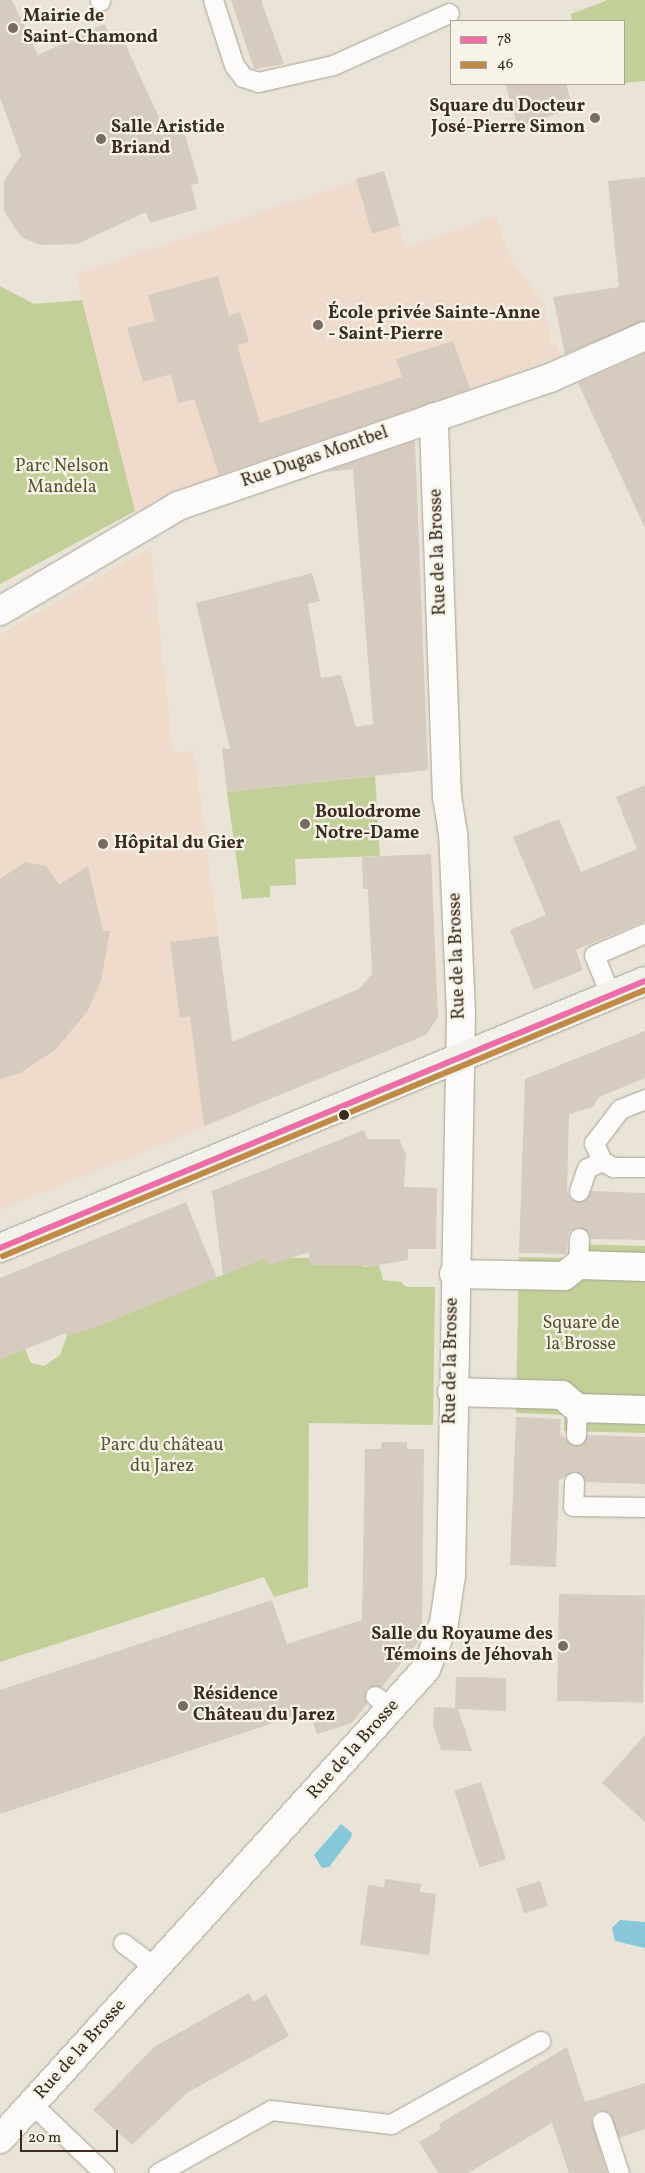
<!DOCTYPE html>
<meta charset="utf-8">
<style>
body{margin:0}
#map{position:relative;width:645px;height:2173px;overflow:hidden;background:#e9e4d7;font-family:Vollkorn,serif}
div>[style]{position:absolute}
.built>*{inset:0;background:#efdbcb}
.green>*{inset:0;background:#c2cf98}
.water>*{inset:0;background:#87c7da}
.building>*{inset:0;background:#d6cbbf;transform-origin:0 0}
.roads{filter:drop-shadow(0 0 1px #a6a199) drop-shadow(0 0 1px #a6a199)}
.lane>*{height:19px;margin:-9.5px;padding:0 9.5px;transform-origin:9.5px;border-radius:9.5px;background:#fcfbf9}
.street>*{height:28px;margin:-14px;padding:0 14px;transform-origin:14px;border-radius:14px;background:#fcfbf9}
.secondary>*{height:28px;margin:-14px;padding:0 14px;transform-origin:14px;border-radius:14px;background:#f2f1ea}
.bus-1>*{height:6px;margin:-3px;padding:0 3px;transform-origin:3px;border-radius:3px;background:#ed6ea7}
.bus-2>*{height:6px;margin:-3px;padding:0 3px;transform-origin:3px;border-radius:3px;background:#c08b49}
.dots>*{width:14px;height:14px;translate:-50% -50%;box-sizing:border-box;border:2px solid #f7f3e8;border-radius:50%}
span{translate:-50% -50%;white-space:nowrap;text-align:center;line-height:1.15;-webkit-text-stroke:4.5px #f7f3e8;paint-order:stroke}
.poi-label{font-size:18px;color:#3b2a1e;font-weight:700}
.left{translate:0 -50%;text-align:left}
.right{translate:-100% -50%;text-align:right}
.street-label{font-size:18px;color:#3b2a1e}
.park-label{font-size:18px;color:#5a5633}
.legend{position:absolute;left:450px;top:20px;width:175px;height:65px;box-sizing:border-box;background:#f7f3e8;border:1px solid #aca397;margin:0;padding:6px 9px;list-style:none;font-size:15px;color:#3b2a1e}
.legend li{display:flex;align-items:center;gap:10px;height:25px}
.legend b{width:25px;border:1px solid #aca397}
.scale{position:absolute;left:20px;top:2130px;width:98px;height:22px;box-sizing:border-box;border:2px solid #3b2a1e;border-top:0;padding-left:6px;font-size:15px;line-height:18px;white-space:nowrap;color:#3b2a1e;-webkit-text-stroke:4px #f7f3e8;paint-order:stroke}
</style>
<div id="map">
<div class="built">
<div style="clip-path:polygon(384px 171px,406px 247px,496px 216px,512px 262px,545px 305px,552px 346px,557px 345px,562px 356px,135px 511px,75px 274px)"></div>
<div style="clip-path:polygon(151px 547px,173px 753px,194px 751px,242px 1112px,0 1210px,0 635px)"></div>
</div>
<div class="green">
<div style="clip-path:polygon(608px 0,645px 0,645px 81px,624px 83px,624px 21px,572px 21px,571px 14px)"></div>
<div style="clip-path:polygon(0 286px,34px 304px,82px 300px,135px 511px,0 584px)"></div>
<div style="clip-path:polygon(375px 776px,380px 856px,295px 859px,296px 885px,270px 886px,270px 897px,242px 899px,227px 792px)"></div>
<div style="clip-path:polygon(569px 1244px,645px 1246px,645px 1433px,564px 1431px,564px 1415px,516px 1413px,519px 1257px,568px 1258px)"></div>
<div style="clip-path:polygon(265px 1258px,273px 1264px,279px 1258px,309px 1258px,309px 1265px,363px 1260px,363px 1267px,379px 1265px,383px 1280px,401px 1282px,406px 1287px,435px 1287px,433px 1425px,309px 1423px,308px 1587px,274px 1597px,264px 1577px,0 1662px,0 1359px,25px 1349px,31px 1363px,44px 1366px,60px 1355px,67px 1336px)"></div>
</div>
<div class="water">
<div style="clip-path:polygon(341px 1824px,352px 1833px,351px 1838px,329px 1867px,322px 1868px,314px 1855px)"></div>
<div style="clip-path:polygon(620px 1920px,645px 1922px,645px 1948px,615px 1941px,612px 1928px)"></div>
</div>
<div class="building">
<div style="clip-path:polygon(0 0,12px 0,38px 55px,104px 24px,112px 41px,122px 37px,161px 122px,181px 121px,199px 183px,191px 185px,197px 209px,150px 223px,146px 212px,77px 244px,40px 245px,21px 237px,4px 211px,4px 181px,21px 155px,0 98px)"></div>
<div style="clip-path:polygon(231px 0,261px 0,284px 64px,254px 69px)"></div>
<div style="clip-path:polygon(505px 84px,566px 84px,573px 108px,518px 127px)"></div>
<div style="left:384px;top:171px;width:57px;height:29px;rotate:74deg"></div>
<div style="clip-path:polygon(645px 177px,645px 321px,565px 354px,553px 297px,619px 287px,608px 181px)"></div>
<div style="clip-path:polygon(218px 276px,229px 316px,240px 312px,249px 342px,237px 345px,260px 423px,402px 377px,396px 359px,453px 341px,470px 389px,219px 475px,194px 399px,178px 403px,171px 374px,143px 382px,127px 328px,155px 321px,148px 295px)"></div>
<div style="clip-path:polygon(645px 353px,645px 528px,578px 383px)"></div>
<div style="clip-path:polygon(415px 441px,428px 770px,227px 792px,222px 748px,230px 749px,196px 603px,312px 573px,320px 601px,308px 604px,321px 678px,341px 675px,356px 727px,373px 724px,353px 469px,325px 472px)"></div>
<div style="clip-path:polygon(645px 785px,645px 921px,576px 950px,583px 970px,534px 990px,510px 930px,546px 915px,513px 837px,559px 819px,581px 872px,637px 849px,616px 797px)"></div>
<div style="clip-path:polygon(431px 854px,438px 1017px,426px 1035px,204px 1126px,190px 1016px,180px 1018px,170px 942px,218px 936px,232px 1042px,359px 989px,372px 974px,368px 889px,363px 889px,362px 857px)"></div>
<div style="clip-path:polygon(25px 862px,46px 866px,59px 885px,88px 866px,103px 931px,110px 931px,101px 981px,87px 1012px,55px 1050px,20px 1073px,0 1079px,0 879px)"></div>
<div style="clip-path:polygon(645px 1031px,645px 1078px,599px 1097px,593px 1107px,569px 1114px,567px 1191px,571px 1199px,581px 1202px,591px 1191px,645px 1193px,645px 1240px,590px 1239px,579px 1227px,569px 1232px,566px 1254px,519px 1253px,525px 1079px)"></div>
<div style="clip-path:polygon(364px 1130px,367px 1139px,399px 1139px,406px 1155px,404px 1187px,437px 1188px,436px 1249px,408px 1249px,408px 1260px,373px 1266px,309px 1265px,309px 1252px,270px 1265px,263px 1259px,223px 1275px,212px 1191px)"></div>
<div style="clip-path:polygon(186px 1202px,217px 1278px,97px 1327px,67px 1336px,66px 1333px,0 1359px,0 1278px)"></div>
<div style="clip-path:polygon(516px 1417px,561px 1419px,560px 1434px,575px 1446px,587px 1435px,645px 1437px,645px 1484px,585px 1482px,574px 1471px,559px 1481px,556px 1567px,510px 1565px)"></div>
<div style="clip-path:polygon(382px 1442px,407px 1442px,407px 1449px,424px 1449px,422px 1637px,382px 1687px,366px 1689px,367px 1704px,352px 1723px,317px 1734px,309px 1711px,0 1814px,0 1690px,272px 1600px,287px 1644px,362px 1620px,365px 1449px,381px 1449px)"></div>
<div style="left:559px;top:1594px;width:86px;height:107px;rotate:1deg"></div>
<div style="clip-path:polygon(456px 1677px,506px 1678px,506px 1711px,458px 1709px,472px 1751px,441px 1750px,433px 1725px,434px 1707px,455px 1708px)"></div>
<div style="clip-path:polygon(645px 1735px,645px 1822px,602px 1783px)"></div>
<div style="left:481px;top:1782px;width:81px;height:28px;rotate:72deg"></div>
<div style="clip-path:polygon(385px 1879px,421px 1884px,420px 1892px,436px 1894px,429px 1955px,360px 1945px,368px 1885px,384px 1887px)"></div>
<div style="left:540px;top:1881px;width:26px;height:25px;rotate:72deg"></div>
<div style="clip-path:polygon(249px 1993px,253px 2002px,266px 1994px,289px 2036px,187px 2093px,132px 2145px,93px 2110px,154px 2047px)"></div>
<div style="clip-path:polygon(567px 2047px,585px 2102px,645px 2083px,645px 2129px,619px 2138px,609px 2112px,598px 2111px,591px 2118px,607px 2173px,569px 2173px,552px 2123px,468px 2173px,438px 2173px,419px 2142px,441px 2129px,439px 2124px)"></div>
</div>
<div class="roads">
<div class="lane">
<div style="left:213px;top:0;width:68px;rotate:72.1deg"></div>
<div style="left:234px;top:65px;width:15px;rotate:53deg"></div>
<div style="left:243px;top:77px;width:16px;rotate:18deg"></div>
<div style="left:258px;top:82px;width:77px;rotate:-12.8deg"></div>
<div style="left:333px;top:65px;width:127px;rotate:-24.1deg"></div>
<div style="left:100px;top:1px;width:1px;rotate:-90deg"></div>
<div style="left:611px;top:997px;width:45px;rotate:-112deg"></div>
<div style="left:594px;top:955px;width:56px;rotate:-23.3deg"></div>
<div style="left:645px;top:1099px;width:27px;rotate:158deg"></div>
<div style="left:620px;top:1109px;width:43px;rotate:127.4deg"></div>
<div style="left:594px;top:1143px;width:20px;rotate:66deg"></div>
<div style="left:602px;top:1161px;width:13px;rotate:29deg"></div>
<div style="left:613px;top:1167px;width:32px"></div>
<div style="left:579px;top:1191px;width:24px;rotate:-71deg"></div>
<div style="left:587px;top:1168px;width:17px;rotate:-25deg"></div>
<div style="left:578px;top:1265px;width:27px;rotate:-88deg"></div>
<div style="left:576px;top:1435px;width:27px;rotate:-88deg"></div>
<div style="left:574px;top:1482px;width:24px;rotate:92deg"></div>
<div style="left:573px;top:1506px;width:72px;rotate:0.8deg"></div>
<div style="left:375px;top:1696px;width:20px;rotate:37deg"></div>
<div style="left:123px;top:1943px;width:41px;rotate:37.1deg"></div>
<div style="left:32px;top:2104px;width:100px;rotate:43.8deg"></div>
<div style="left:602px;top:2121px;width:55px;rotate:71.9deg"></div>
<div style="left:158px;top:2173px;width:129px;rotate:-29.1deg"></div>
<div style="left:271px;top:2110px;width:121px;rotate:6.7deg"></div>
<div style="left:391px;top:2124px;width:171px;rotate:-29.1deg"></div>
</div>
<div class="street">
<div style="left:0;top:611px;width:207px;rotate:-30.5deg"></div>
<div style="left:178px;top:506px;width:393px;rotate:-19deg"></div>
<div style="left:550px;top:378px;width:104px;rotate:-23.9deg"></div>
<div style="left:454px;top:1274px;width:110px;rotate:1deg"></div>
<div style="left:564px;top:1276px;width:18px;rotate:-38deg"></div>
<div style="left:578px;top:1265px;width:67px;rotate:1.7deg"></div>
<div style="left:452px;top:1392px;width:110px;rotate:1.6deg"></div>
<div style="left:562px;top:1395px;width:20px;rotate:41deg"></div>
<div style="left:577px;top:1408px;width:68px;rotate:1.7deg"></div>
<div style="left:0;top:2139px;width:634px;rotate:-47.81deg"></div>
<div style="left:426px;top:1669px;width:49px;rotate:-68.6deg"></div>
<div style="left:444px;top:1623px;width:49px;rotate:-81.7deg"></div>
<div style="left:451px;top:1575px;width:561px;rotate:-88.98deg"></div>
<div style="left:461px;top:1014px;width:180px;rotate:-92.5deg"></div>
<div style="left:453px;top:834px;width:36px;rotate:-99deg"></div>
<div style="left:447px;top:798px;width:381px;rotate:-92deg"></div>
</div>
<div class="secondary">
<div style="left:0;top:1248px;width:698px;rotate:-22.49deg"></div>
</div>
</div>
<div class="bus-1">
<div style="left:0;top:1248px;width:698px;rotate:-22.49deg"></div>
</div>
<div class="bus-2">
<div style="left:3px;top:1256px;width:695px;rotate:-22.51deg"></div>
</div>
<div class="dots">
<div style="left:13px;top:28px;background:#786b5f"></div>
<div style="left:595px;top:118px;background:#786b5f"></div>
<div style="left:101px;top:139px;background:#786b5f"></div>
<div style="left:318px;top:325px;background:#786b5f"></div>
<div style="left:305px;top:824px;background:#786b5f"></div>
<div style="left:103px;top:844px;background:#786b5f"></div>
<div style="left:344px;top:1115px;background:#3b2a1e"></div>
<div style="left:563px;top:1646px;background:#786b5f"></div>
<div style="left:183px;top:1706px;background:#786b5f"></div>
</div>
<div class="poi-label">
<span class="left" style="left:23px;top:28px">Mairie de<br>Saint-Chamond</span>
<span class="right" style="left:585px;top:118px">Square du Docteur<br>José-Pierre Simon</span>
<span class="left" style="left:111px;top:139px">Salle Aristide<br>Briand</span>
<span class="left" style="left:328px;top:325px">École privée Sainte-Anne<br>- Saint-Pierre</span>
<span class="left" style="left:315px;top:824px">Boulodrome<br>Notre-Dame</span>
<span class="left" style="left:114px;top:844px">Hôpital du Gier</span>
<span class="right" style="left:553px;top:1646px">Salle du Royaume des<br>Témoins de Jéhovah</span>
<span class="left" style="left:193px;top:1706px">Résidence<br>Château du Jarez</span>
</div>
<div class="street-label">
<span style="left:315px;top:458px;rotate:-19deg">Rue Dugas Montbel</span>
<span style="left:439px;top:552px;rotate:-92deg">Rue de la Brosse</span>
<span style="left:458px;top:956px;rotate:-92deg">Rue de la Brosse</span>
<span style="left:452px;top:1361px;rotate:-89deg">Rue de la Brosse</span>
<span style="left:354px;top:1750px;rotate:-48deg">Rue de la Brosse</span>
<span style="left:81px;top:2050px;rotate:-48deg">Rue de la Brosse</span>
</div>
<div class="park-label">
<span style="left:62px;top:478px">Parc Nelson<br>Mandela</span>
<span style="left:581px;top:1335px">Square de<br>la Brosse</span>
<span style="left:162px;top:1457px">Parc du château<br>du Jarez</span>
</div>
<ul class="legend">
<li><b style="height:6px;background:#ed6ea7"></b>78</li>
<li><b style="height:6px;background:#c08b49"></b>46</li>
</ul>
<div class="scale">20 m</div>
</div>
